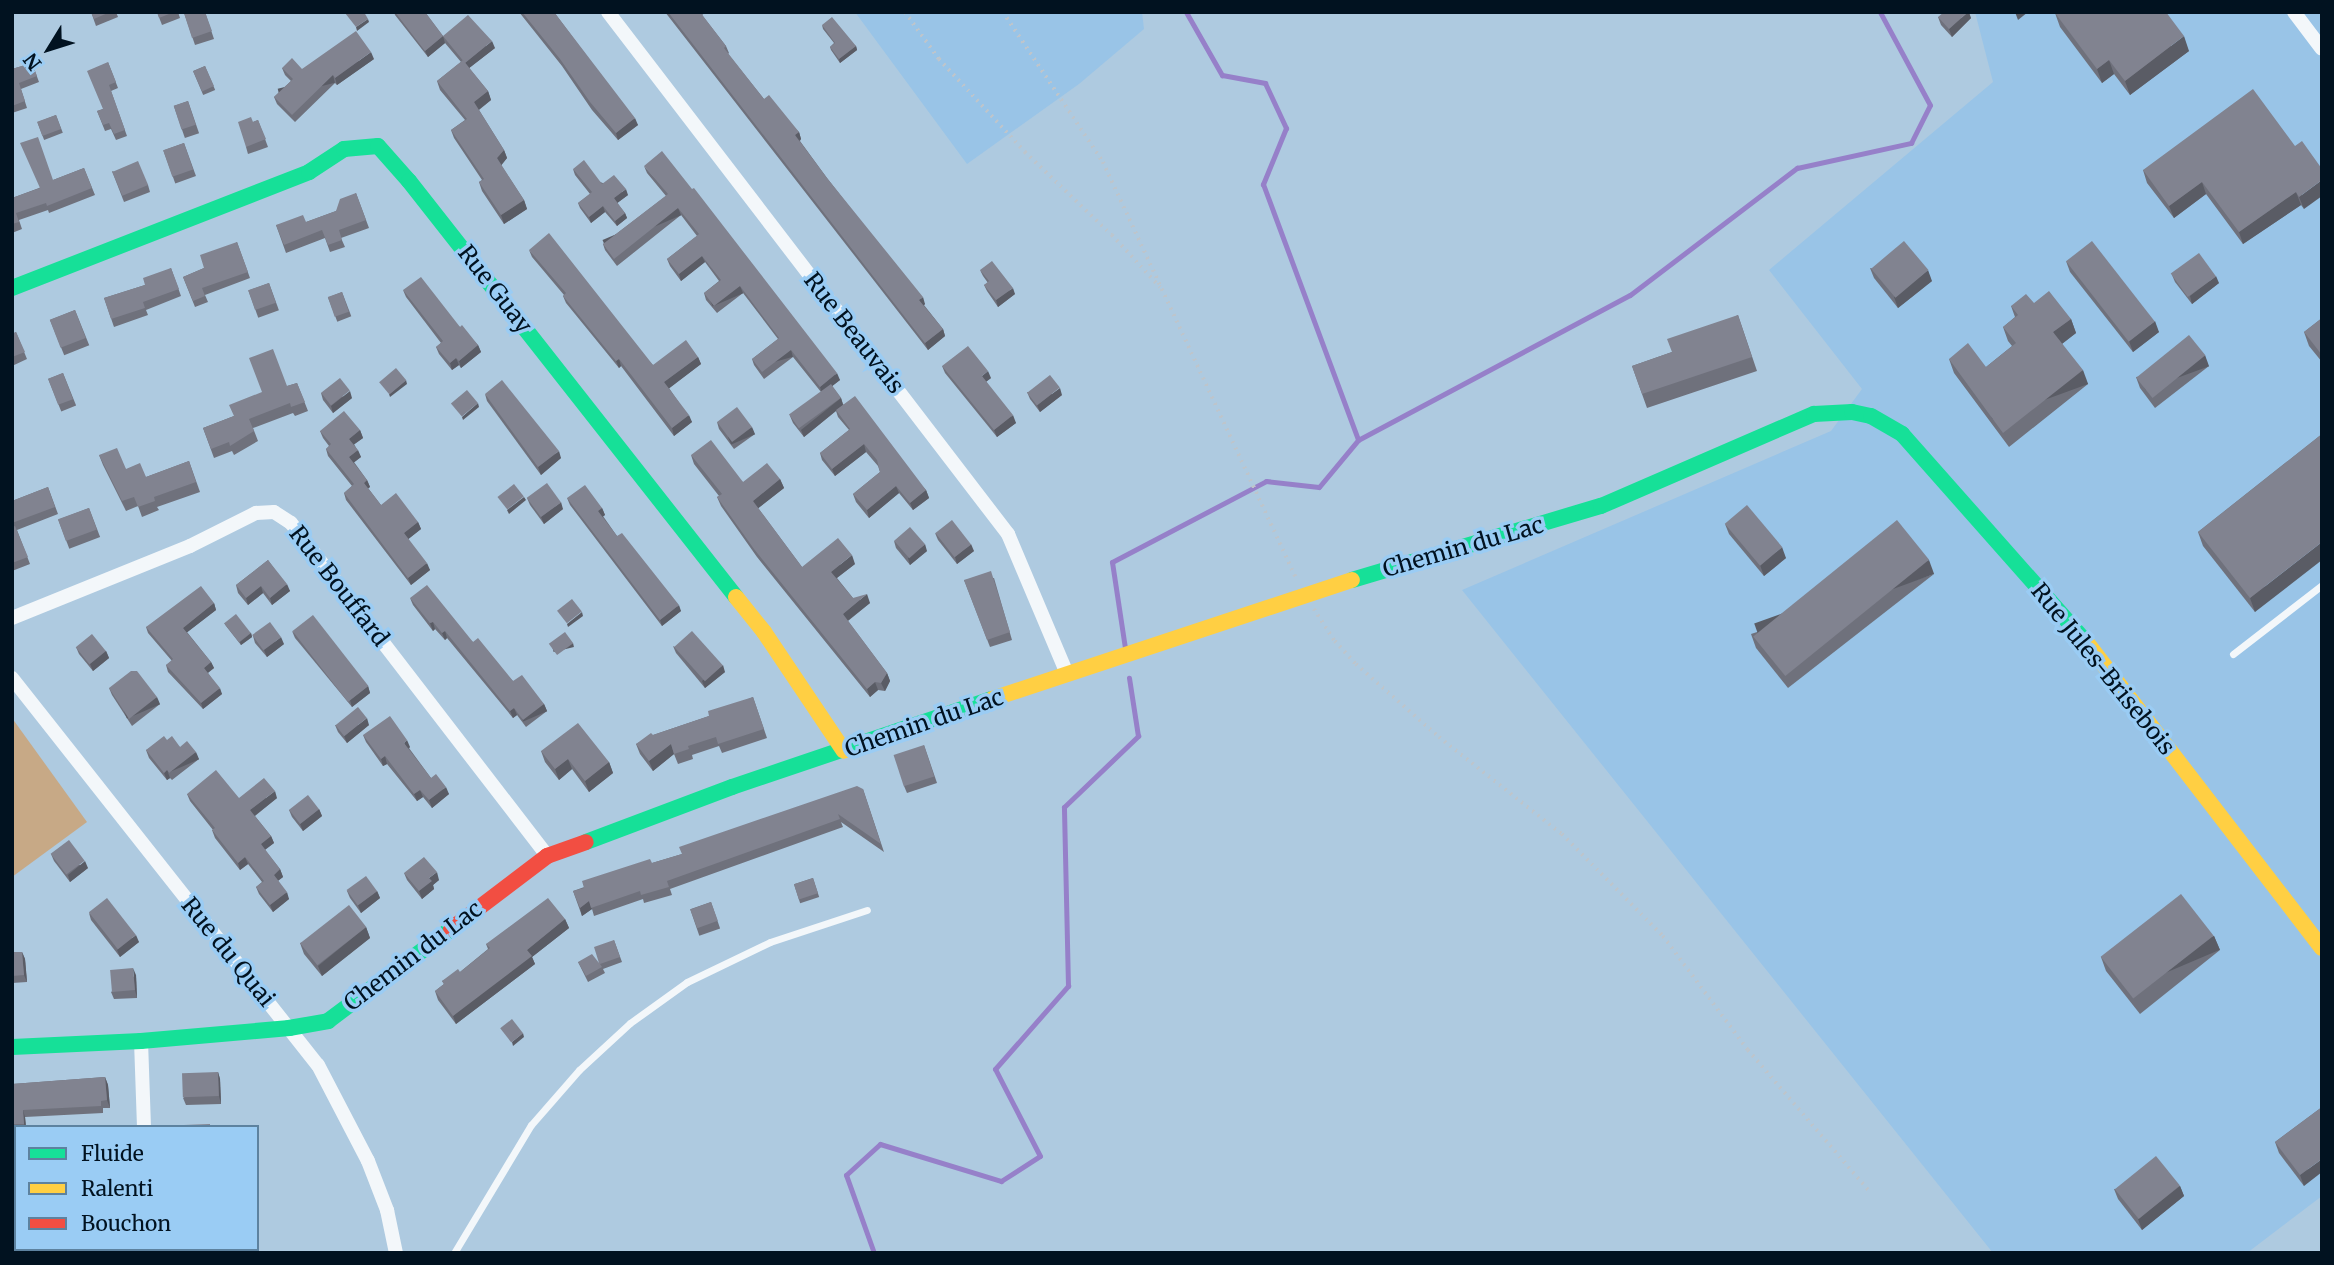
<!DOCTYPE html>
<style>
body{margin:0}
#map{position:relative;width:2334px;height:1265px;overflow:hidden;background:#aecae0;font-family:Merriweather,serif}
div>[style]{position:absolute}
.built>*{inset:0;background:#99c4e7}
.green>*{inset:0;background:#c7a986}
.stream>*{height:5px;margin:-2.5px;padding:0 2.5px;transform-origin:2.5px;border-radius:2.5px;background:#9680c9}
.path>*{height:3.5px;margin-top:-1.75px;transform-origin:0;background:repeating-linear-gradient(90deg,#bdc5cc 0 2px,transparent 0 7px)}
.lane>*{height:7px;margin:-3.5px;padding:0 3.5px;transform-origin:3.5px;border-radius:3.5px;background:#f3f7fa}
.street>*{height:14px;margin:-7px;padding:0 7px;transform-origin:7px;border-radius:7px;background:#f3f7fa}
.fast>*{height:16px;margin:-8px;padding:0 8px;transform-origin:8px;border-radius:8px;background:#16e098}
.slow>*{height:16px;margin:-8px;padding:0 8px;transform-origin:8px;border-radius:8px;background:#ffcf43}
.jam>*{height:16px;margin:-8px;padding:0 8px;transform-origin:8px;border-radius:8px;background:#f24e42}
.wall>*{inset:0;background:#6f717c;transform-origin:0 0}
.shaded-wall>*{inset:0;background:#5a5c65;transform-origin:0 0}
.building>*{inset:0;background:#818390;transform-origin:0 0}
span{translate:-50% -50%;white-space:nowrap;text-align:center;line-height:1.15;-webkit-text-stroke:7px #9accf4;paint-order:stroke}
.street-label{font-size:23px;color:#011220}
.frame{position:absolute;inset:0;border:14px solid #011220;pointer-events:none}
.legend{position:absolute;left:14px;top:1125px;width:245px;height:126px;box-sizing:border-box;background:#9accf4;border:2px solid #5d829f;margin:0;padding:9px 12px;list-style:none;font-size:21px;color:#011220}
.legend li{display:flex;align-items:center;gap:14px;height:35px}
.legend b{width:35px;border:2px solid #5d829f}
.north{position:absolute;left:14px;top:14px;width:70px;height:70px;-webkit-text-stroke:5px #9accf4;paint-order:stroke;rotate:232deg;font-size:19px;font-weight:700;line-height:28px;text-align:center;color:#011220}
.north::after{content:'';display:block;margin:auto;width:24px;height:32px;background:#011220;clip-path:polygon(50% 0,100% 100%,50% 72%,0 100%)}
</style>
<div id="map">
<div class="built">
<div style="clip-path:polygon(855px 12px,1142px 12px,1144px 29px,1079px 84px,967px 164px)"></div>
<div style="clip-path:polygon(1975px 12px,2322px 12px,2322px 1196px,2247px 1253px,1993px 1253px,1462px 590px,1831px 431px,1862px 389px,1769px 270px,1993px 82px)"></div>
</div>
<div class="green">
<div style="clip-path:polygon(12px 718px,87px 822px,12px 877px)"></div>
</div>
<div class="stream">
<div style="left:1186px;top:12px;width:73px;rotate:60.3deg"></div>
<div style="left:1222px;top:75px;width:44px;rotate:10.5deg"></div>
<div style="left:1265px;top:83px;width:50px;rotate:65deg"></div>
<div style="left:1286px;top:128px;width:61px;rotate:112.3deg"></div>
<div style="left:1263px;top:184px;width:273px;rotate:69.6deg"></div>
<div style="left:1125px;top:648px;width:87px;rotate:-98.6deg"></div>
<div style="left:1112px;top:562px;width:174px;rotate:-27.7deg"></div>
<div style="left:1266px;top:481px;width:53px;rotate:6.5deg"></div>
<div style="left:1319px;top:487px;width:61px;rotate:-50.3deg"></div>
<div style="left:1358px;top:440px;width:308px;rotate:-28.1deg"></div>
<div style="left:1630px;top:295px;width:210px;rotate:-37.3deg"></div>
<div style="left:1797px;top:168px;width:117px;rotate:-12.4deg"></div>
<div style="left:1911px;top:143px;width:42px;rotate:-63.4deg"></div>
<div style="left:1930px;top:105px;width:106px;rotate:-118.3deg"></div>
<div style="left:874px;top:1253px;width:83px;rotate:-109.7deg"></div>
<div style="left:846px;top:1175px;width:46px;rotate:-42.4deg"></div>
<div style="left:880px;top:1144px;width:127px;rotate:17deg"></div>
<div style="left:1001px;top:1181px;width:46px;rotate:-32.7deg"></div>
<div style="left:1040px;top:1156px;width:98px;rotate:-117.3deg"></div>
<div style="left:995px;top:1069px;width:111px;rotate:-48.7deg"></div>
<div style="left:1068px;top:986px;width:179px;rotate:-91.3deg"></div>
<div style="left:1064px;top:807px;width:103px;rotate:-43.8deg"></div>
<div style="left:1138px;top:736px;width:59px;rotate:-98.8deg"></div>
</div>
<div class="path">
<div style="left:905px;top:12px;width:58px;rotate:54.1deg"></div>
<div style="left:939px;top:59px;width:127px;rotate:47.2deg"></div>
<div style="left:1025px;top:152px;width:120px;rotate:43.7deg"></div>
<div style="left:1112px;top:235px;width:71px;rotate:47.3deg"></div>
<div style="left:1003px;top:12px;width:180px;rotate:56.3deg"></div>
<div style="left:1103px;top:162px;width:459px;rotate:65.1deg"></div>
<div style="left:1314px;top:609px;width:38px;rotate:57deg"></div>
<div style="left:1335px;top:641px;width:31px;rotate:48deg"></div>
<div style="left:1356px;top:664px;width:111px;rotate:41.3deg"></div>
<div style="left:1439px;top:737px;width:157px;rotate:38.3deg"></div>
<div style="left:1562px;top:834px;width:144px;rotate:45.3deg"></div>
<div style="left:1663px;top:936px;width:142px;rotate:53.3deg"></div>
<div style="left:1748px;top:1050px;width:187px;rotate:49.3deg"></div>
</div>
<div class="lane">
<div style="left:2233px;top:654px;width:113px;rotate:-37.8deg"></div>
<div style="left:454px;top:1253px;width:149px;rotate:-59deg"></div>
<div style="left:531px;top:1125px;width:73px;rotate:-48.9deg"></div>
<div style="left:579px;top:1070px;width:69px;rotate:-42.7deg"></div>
<div style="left:630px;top:1023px;width:70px;rotate:-35.7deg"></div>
<div style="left:687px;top:982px;width:92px;rotate:-25.7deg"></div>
<div style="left:770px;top:942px;width:102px;rotate:-18.3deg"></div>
</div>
<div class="street">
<div style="left:608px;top:12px;width:658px;rotate:52.54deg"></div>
<div style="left:1008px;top:534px;width:152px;rotate:67.1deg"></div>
<div style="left:2294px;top:12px;width:46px;rotate:52.9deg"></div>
<div style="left:12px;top:618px;width:192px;rotate:-22deg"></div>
<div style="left:190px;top:546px;width:74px;rotate:-26.6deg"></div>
<div style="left:256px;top:513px;width:18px;rotate:-3deg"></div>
<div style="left:274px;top:512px;width:20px;rotate:33deg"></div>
<div style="left:291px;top:523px;width:420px;rotate:52.4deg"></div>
<div style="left:12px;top:678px;width:493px;rotate:51.7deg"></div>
<div style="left:318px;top:1065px;width:108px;rotate:62.5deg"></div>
<div style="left:368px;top:1161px;width:53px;rotate:68.8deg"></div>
<div style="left:387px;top:1210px;width:44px;rotate:78.2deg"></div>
<div style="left:141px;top:1041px;width:86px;rotate:88deg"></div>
<div style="left:131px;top:1253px;width:6px;rotate:-39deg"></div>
</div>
<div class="fast">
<div style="left:12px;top:288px;width:319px;rotate:-21.3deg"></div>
<div style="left:309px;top:172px;width:42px;rotate:-33.3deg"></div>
<div style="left:344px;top:149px;width:34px;rotate:-5deg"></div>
<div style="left:378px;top:146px;width:47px;rotate:48.5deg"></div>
<div style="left:409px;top:181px;width:529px;rotate:51.83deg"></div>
<div style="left:1352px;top:580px;width:260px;rotate:-16.6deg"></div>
<div style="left:1601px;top:506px;width:232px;rotate:-23.4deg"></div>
<div style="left:1814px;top:414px;width:38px;rotate:-3deg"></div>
<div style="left:1852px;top:412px;width:19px;rotate:12deg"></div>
<div style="left:1871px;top:416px;width:36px;rotate:30deg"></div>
<div style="left:1902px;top:434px;width:279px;rotate:48.5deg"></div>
<div style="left:586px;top:842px;width:156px;rotate:-20.6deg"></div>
<div style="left:732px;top:787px;width:274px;rotate:-18.7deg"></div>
<div style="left:12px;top:1047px;width:129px;rotate:-2.7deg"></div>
<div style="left:141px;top:1041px;width:149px;rotate:-5deg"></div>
<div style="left:289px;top:1028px;width:40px;rotate:-10deg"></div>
<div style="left:328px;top:1021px;width:154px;rotate:-36.8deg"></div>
</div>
<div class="slow">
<div style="left:736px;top:597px;width:45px;rotate:51.3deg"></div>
<div style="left:764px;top:632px;width:143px;rotate:56.1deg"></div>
<div style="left:2087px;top:643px;width:385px;rotate:52.4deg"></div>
<div style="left:992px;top:699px;width:379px;rotate:-18.3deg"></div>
</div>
<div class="jam">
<div style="left:451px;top:929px;width:121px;rotate:-37.2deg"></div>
<div style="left:547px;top:856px;width:41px;rotate:-19.7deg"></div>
</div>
<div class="wall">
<div style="clip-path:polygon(91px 12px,116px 12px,118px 17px,96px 26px)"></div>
<div style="clip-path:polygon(157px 12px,178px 12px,180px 18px,162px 25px)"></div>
<div style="clip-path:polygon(205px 12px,214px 39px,195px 45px,184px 13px)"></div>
<div style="clip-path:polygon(394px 12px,425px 12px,443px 36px,495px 48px,469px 68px,488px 91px,491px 100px,479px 110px,504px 150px,507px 158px,501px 165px,524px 200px,527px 209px,504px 224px,482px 191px,479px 182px,482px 180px,454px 138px,451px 130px,465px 120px,440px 90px,437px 81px,461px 62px,445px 43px,428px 57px,395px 15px)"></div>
<div style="clip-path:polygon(519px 12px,554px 12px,638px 125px,618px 140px,592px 110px,562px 66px)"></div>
<div style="clip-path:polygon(665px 12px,706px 12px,702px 15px,726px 46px,729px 53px,728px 54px,764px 99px,799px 132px,801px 139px,800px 141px,827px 178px,925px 304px,924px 305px,943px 329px,945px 336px,928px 350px)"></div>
<div style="clip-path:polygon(2055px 13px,2189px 51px,2130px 95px,2114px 74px,2102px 83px,2060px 27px)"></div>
<div style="clip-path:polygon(1938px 17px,1971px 18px,1952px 37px,1941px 25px)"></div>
<div style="clip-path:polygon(822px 25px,856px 46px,857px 50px,840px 63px,831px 50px,830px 47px,834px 43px,823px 29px)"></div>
<div style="clip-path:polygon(374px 59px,337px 85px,335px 83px,295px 122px,277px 104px,274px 97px,291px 81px,285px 75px,282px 68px,302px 69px)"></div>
<div style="clip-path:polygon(108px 62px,118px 88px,111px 91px,127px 136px,116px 140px,111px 129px,105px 131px,97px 111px,103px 109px)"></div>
<div style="clip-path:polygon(32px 63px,39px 82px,21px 89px,27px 108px,12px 113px,12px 69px)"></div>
<div style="left:205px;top:66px;width:26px;height:13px;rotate:67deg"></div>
<div style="left:188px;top:101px;width:34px;height:15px;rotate:71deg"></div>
<div style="left:56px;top:115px;width:19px;height:20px;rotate:69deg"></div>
<div style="clip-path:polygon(258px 120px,268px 147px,248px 154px,246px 147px,253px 122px)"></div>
<div style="left:184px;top:143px;width:35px;height:22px;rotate:70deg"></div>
<div style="clip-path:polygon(2295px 146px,2304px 209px,2301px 205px,2243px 244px,2206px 194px,2174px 218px,2147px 183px,2143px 170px)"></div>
<div style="clip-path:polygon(644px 166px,840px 380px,832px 386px,841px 398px,843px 404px,926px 490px,929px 498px,913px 510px,899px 493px,869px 518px,856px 502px,853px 494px,880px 472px,878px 466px,866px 452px,835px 476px,822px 460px,820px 453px,849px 430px,838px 417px,836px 411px,804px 437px,793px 423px,790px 416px,821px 392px,793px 357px,764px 379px,754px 365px,752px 359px,778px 339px,743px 293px,717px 313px,706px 300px,704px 293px,719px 281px,705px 262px,681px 281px,670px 266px,667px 259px,697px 236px,681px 215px,617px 266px,605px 250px,603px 244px,666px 196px,647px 173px)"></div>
<div style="clip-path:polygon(84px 168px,95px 195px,49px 213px,48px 210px,19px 220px,22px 229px,12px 233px,12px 198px,39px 188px,53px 180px)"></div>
<div style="clip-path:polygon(573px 169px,628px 195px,617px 203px,625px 213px,627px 218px,617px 226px,605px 212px,591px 223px,580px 208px,578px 203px,590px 194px,575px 175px)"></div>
<div style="clip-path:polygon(112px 171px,148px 185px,150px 192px,124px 202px)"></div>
<div style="clip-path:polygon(356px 193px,369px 228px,341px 238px,345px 247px,330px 252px,325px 238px,286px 253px,276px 225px,306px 222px,336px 211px)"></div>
<div style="clip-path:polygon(237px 242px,250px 278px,205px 295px,208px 302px,195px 307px,183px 277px,204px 268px)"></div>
<div style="clip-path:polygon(529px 250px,653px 365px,698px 357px,701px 364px,669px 388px,692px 422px,674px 436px,621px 366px,619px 368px,566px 303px,563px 296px,564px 295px,532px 257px)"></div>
<div style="clip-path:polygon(2066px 261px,2159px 332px,2133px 352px,2070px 272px)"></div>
<div style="clip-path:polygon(171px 268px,181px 296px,146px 310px,148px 315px,114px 327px,104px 298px,145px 285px)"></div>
<div style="clip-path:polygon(1870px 268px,1932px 281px,1898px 308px,1874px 278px)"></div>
<div style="clip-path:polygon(980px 270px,1015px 294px,998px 307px,987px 291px,984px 285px,988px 283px,983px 276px)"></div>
<div style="clip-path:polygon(2172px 275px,2219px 283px,2192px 304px,2175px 282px)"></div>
<div style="left:269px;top:283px;width:29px;height:22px;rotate:70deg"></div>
<div style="clip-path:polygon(403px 290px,460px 327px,478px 345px,481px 352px,461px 368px,459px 365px,452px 370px,439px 354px,436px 347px,441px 343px,406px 297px)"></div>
<div style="left:342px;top:292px;width:26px;height:15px;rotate:69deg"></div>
<div style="clip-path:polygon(2034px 303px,2071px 319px,2076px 333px,2062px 344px,2088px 384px,2009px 447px,1954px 373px,1949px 359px,1986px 367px,2012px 346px,2008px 341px,2003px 327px,2015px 317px,2011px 306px)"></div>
<div style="left:75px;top:310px;width:38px;height:27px;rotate:68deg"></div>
<div style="clip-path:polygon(1738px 315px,1757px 371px,1647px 408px,1632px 366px,1672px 352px)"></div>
<div style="clip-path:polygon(2322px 318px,2322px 362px,2309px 346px,2304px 332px)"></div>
<div style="clip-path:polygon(16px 332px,27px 359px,12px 366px,12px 334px)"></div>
<div style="clip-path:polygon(942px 366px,991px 378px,986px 382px,1016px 423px,997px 437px,945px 373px)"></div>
<div style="clip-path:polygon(2209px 366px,2155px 408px,2140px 388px,2136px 377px)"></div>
<div style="left:63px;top:373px;width:35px;height:16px;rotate:68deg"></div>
<div style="clip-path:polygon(297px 383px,308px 411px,295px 416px,293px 413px,253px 428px,258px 441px,234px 455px,232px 451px,214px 458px,203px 428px,234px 416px,287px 386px)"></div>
<div style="clip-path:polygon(1027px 392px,1062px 395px,1040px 412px,1030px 399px)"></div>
<div style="clip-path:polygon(321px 393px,352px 398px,333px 413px,323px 400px)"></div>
<div style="clip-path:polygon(485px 394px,561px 458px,541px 475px,487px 401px)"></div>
<div style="clip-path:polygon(717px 422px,755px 434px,734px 449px,719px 429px)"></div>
<div style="clip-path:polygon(360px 430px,363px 438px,354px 444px,361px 457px,354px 462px,367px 480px,370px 487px,368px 488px,381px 505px,418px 522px,421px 529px,408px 539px,430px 570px,411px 585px,346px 500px,344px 493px,352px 486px,328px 456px,326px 449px,329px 446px,323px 438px,320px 431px)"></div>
<div style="clip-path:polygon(2322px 434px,2255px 612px,2203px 546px,2198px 532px)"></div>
<div style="clip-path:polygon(99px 455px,126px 469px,146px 477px,189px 461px,200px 492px,157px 507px,159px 510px,142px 517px,138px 506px,126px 511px,103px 465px)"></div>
<div style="clip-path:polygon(691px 455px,743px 482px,780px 479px,784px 488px,758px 508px,802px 567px,855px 564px,837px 578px,853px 598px,870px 603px,848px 621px,887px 673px,890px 681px,885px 691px,878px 690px,870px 697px,757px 557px,721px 506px,717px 497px,719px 496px,694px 464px)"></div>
<div style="clip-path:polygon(48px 487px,58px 514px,17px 530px,30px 564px,12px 571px,12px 501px)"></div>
<div style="clip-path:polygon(527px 498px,563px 509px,544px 524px,530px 505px)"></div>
<div style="clip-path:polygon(567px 498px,602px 508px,605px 515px,603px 516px,617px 536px,681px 611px,662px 626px,570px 505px)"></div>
<div style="left:89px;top:508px;width:31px;height:33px;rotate:69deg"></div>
<div style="clip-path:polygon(1725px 524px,1786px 558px,1764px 576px,1729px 534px)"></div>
<div style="clip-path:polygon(935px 533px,974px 551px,957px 564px,938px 540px)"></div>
<div style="clip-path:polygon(894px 541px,927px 551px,910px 565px,896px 548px)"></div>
<div style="clip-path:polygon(268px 560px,290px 591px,272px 605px,263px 593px,248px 605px,238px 593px,236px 585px)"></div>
<div style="clip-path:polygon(1934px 574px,1788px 688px,1756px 648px,1751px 634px)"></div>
<div style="clip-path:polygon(994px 578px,1012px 640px,990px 647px,964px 580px)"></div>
<div style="clip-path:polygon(410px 598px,473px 642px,513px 681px,544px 704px,547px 711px,526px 727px,517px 715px,513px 718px,447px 638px,445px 640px,435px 629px,433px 631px,413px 605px)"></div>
<div style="clip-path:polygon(214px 603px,216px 610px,187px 632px,211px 662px,214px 668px,208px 673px,222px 694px,203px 709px,168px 672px,166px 665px,172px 661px,148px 633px,146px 627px)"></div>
<div style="clip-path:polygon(224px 623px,251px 633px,252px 637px,241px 645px,226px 626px)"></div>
<div style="clip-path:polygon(292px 631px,368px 686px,370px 693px,352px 707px,295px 638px)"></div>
<div style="clip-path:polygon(253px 636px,284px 644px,267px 657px,255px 643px)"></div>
<div style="clip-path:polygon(673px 646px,725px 672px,705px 688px,676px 653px)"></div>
<div style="clip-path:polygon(76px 647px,106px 651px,109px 658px,93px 671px,79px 654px)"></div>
<div style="clip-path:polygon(109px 688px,160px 704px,132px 726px,112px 695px)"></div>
<div style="clip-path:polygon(753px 697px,767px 738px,722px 753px,719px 746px,692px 755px,693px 759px,678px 764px,674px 754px,653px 771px,640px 754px,636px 744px,653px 735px,709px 716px)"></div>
<div style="clip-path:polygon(335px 725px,369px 725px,347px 743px,338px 732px)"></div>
<div style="clip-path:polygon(363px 735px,410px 747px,409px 748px,431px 778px,449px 794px,432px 808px,423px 797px,417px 801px,387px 764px,383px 766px,366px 742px)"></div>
<div style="clip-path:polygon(167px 740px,180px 747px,199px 759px,172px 780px,170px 778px,167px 780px,149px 758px,146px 750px)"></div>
<div style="clip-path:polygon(924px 745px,937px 783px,907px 793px,904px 786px)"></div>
<div style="clip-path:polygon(541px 751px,609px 762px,613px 773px,589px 792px,572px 769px,559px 780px,545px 762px)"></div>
<div style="clip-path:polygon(863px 789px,884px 852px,841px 822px,843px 827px,670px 889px,672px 895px,644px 903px,643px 899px,594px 916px,592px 909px,582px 916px,573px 891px,652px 863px,682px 854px)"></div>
<div style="clip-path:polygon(187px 794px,239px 798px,277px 798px,255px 816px,271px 836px,274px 843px,265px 850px,280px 869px,283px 877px,278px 881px,289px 899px,273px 912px,259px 894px,256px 887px,262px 882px,248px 864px,240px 870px,215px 838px,212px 830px,213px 830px,190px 801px)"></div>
<div style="clip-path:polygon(319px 809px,322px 816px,303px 831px,292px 817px,289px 810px)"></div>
<div style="clip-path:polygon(51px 854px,88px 868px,70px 882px,54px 861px)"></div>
<div style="clip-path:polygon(404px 873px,439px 880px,433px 885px,434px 889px,422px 899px,407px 880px)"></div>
<div style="left:813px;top:878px;width:20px;height:20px;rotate:72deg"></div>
<div style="clip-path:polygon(347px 891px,377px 891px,380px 898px,361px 913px,350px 898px)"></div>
<div style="left:711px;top:902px;width:28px;height:22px;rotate:71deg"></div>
<div style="clip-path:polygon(89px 913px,139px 942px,120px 957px,91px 920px)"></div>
<div style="clip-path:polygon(565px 919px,569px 928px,532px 957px,535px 964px,456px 1024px,438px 1000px,435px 991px,444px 984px,442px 981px,460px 972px,488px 949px,486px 944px)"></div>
<div style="clip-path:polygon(366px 927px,370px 938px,322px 976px,304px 954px,300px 943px)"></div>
<div style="clip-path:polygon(2214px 936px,2220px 950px,2140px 1014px,2106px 971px,2101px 957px)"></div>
<div style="clip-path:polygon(614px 940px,622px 962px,603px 969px,605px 973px,588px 982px,578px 962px,599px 963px)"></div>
<div style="clip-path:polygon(12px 952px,22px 952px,25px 959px,27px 982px,12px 983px)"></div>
<div style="clip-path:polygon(136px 975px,137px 998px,114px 999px,111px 992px)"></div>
<div style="clip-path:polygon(218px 1072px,220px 1079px,221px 1104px,186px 1105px,183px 1098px)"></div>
<div style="clip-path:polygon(105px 1077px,108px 1085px,110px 1108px,103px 1108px,103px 1113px,25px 1117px,26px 1127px,16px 1127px,16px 1131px,12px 1132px,12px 1084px)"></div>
<div style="clip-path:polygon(2322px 1107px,2304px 1186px,2279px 1153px,2275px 1142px)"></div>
<div style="clip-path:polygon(2180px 1186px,2184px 1196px,2142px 1230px,2118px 1199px,2114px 1189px)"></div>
<div style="left:12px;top:1196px;width:4px;height:37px"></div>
</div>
<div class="shaded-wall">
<div style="clip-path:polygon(1968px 12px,1969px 12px,1971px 18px,1952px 37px,1949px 29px)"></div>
<div style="clip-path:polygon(2015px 12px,2028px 12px,2018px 20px)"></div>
<div style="clip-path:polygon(368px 19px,369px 22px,357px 31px,356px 27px)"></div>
<div style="clip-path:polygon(443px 36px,445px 43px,428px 57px,425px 51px)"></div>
<div style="clip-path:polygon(2184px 36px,2189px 51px,2130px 95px,2125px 81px)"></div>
<div style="clip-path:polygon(492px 41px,495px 48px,468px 69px,465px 63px)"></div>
<div style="clip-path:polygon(856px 46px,857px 50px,840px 63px,839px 59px)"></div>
<div style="clip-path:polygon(371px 52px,374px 59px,337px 85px,335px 78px)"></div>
<div style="clip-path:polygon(2109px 60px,2114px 74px,2102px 83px,2097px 69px)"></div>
<div style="left:333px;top:75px;width:8px;height:57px;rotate:76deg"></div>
<div style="clip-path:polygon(488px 91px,491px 100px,477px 111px,474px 102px)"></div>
<div style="clip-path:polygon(635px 118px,638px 125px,618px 140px,616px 133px)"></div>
<div style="clip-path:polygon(799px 132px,801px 139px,798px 142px,795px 135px)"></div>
<div style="clip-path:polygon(504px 150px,507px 158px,500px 167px,497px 158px)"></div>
<div style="clip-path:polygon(2322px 180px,2322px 196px,2304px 209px,2299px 197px)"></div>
<div style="clip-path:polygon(2202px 182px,2206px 194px,2174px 218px,2169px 206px)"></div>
<div style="clip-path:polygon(626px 189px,628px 195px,616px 204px,614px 198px)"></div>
<div style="clip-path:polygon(2296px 192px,2301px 205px,2243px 244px,2239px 232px)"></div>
<div style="clip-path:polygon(524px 200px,527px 209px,504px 224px,501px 215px)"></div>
<div style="clip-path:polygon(603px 206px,605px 212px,591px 223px,589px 217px)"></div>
<div style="left:678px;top:208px;width:8px;height:82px;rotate:67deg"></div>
<div style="clip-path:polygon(625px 213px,627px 218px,617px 226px,615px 221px)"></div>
<div style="clip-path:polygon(702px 256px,705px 262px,681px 281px,679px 274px)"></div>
<div style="clip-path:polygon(1928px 270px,1932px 281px,1898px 308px,1894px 297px)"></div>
<div style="clip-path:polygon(2216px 276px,2219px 283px,2192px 304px,2190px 296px)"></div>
<div style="left:740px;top:286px;width:8px;height:33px;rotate:67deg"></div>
<div style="clip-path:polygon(1013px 288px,1015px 294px,998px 307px,996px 300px)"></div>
<div style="clip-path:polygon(923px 297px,925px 304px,922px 307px,919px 300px)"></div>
<div style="clip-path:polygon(2071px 319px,2076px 333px,2059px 346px,2053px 332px)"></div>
<div style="clip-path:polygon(2155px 321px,2159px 332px,2133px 352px,2129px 341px)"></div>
<div style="clip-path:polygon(943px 329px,945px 336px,928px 350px,925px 343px)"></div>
<div style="clip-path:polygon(478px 345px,481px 352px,461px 368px,459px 361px)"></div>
<div style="left:791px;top:350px;width:7px;height:36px;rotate:74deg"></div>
<div style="left:2205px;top:355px;width:12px;height:68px;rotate:70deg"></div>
<div style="clip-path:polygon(698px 357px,701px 364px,667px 390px,664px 382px)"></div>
<div style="clip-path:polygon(456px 358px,459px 365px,452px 370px,450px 363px)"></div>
<div style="clip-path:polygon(619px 359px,621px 366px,619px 368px,616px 361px)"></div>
<div style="left:2083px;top:370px;width:15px;height:102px;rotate:70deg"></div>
<div style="clip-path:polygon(988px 371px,991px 378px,984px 383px,982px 376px)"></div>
<div style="clip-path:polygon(837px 373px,840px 380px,822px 394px,820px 387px)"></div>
<div style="clip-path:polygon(406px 380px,407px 384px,390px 397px,389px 394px)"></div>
<div style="clip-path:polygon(1060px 388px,1062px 395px,1040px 412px,1037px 405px)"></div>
<div style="clip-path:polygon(350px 391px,352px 398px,333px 413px,331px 406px)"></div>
<div style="clip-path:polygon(841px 398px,843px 405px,804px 437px,801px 430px)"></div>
<div style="clip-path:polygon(478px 403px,479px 407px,463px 420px,462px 417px)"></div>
<div style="clip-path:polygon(689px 415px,692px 422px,674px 436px,672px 428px)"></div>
<div style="clip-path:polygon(1013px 415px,1016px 423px,997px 437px,994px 430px)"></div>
<div style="left:752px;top:427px;width:8px;height:26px;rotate:67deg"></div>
<div style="clip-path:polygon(360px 430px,363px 438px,352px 446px,349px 439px)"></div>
<div style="clip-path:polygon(864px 444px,866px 452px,835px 476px,832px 469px)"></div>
<div style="clip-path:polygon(358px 450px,361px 457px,352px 464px,349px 457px)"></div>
<div style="clip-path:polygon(559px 451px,561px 458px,541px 475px,538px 467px)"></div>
<div style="clip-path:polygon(780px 479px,784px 488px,756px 510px,753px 501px)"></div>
<div style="clip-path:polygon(367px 480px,370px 487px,366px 490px,364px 483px)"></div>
<div style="clip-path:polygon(896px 486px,899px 493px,869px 518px,867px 510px)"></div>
<div style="clip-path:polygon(926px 490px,929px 498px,913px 510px,910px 503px)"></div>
<div style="clip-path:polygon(524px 497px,526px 500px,509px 514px,507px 510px)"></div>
<div style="clip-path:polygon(561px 502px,563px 509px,544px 524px,541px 517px)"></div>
<div style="clip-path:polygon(602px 508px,605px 515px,601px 518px,598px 511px)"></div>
<div style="clip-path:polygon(418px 522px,421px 529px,406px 541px,404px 533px)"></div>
<div style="clip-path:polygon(2322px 542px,2322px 560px,2255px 612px,2250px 598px)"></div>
<div style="clip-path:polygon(925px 544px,927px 551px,910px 565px,908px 558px)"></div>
<div style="clip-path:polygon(971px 544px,974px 551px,957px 564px,955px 557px)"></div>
<div style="clip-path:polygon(1782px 547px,1786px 558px,1764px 576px,1760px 565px)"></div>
<div style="clip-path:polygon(852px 555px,855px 564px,834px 580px,831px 572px)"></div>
<div style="left:1929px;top:560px;width:15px;height:186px;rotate:70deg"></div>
<div style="clip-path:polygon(427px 563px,430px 570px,411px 585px,408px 578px)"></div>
<div style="clip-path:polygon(287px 584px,290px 591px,272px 605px,270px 598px)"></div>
<div style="clip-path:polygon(261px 586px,263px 593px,248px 605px,246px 598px)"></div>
<div style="clip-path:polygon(867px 594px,870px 603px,846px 622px,843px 614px)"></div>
<div style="clip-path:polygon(214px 603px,216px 610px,185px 634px,183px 628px)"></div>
<div style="clip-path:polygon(679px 605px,681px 611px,662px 626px,660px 620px)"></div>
<div style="clip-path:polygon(582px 612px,583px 616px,568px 627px,567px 624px)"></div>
<div style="clip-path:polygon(433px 622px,435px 629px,433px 631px,430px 623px)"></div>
<div style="clip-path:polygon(445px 631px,447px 638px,445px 640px,442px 633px)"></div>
<div style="clip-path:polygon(251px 633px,252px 637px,241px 645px,240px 642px)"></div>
<div style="clip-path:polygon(281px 637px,284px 644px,267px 657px,264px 650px)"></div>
<div style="left:573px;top:643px;width:4px;height:21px;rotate:76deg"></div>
<div style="clip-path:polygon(106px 651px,109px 658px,93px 671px,90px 664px)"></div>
<div style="clip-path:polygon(211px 662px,214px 668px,206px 674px,204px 668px)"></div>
<div style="clip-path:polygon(723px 665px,725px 672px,705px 688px,702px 681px)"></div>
<div style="clip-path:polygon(887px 673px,890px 681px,885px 691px,881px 683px)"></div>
<div style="clip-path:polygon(875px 682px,878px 690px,870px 697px,867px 689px)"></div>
<div style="clip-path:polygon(368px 686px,370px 693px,352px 707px,350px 700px)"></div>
<div style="clip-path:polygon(220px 688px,222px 694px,203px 709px,201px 703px)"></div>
<div style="left:157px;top:697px;width:8px;height:36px;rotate:67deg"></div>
<div style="left:544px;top:704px;width:8px;height:26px;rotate:67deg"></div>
<div style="clip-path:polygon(514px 708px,517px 715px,513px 718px,510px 711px)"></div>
<div style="clip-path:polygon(367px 718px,369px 725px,347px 743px,344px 736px)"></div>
<div style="clip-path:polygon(407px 740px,410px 747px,407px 750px,404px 743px)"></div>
<div style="clip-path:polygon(671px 744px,674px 754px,653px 771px,649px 761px)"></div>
<div style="left:196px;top:752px;width:8px;height:34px;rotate:67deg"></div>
<div style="clip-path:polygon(385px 756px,387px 764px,383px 766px,381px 759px)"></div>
<div style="clip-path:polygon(568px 759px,572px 769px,559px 780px,555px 769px)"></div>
<div style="clip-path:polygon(609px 762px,613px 773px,589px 792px,585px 781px)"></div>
<div style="clip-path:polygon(167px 770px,170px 778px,167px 780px,164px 773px)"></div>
<div style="clip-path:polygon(446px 787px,449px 794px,432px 808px,429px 800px)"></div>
<div style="clip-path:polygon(420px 790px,423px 797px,417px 801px,414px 794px)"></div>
<div style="clip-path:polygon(275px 791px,277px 798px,253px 817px,250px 810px)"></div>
<div style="clip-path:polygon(319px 809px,322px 816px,303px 831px,300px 824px)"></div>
<div style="clip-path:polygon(271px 836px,274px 843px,263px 851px,261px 844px)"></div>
<div style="clip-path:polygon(245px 857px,248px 864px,240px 870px,238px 863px)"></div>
<div style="clip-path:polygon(85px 861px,88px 868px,70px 882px,68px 875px)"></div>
<div style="clip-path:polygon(280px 869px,283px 877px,276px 882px,274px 875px)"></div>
<div style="clip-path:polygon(437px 872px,439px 880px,433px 885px,434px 889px,422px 899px,419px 891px,429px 878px)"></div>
<div style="clip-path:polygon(377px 891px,380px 898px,361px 913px,358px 905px)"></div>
<div style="clip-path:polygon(287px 892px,289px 899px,273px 912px,270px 905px)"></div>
<div style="clip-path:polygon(589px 901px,592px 909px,582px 916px,580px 908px)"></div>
<div style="clip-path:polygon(565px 919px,569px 928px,532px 957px,535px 964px,456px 1024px,453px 1016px,527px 950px)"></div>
<div style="clip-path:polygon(366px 927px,370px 938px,322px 976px,318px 966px)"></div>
<div style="clip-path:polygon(136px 935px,139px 942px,120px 957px,117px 950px)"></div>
<div style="left:2214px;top:936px;width:15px;height:101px;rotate:67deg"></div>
<div style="clip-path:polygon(22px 952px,25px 959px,27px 982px,24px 975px)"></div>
<div style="clip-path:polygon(133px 968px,136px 975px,137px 998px,135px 990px)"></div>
<div style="clip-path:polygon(523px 1033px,524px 1037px,513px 1046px,512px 1042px)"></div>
<div style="clip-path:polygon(218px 1072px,220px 1079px,221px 1104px,219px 1096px)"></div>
<div style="clip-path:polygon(105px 1077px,108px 1085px,110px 1108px,107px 1100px)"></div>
<div style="clip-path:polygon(23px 1110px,25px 1117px,26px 1127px,25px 1127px,24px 1124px)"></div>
<div style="clip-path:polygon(2322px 1159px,2322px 1172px,2304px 1186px,2300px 1175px)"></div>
<div style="clip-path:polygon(2180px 1186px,2184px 1196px,2142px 1230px,2138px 1219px)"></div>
</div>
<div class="building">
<div style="clip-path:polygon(91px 12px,110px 12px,94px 19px)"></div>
<div style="clip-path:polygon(157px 12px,174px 12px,159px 18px)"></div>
<div style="clip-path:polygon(188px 12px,205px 12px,212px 31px,192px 38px,184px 13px)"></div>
<div style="clip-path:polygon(347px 12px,364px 12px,368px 19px,356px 27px,345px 13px)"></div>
<div style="clip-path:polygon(395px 12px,425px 12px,443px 36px,468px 15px,492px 41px,465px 63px,443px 36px,425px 51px)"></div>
<div style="clip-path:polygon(522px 12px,554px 12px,635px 118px,616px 133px,590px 102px,560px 59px)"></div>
<div style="clip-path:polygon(668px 12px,700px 12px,726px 46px,724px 48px,764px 99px,769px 95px,799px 132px,795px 135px,827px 178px,923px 297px,919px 300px,943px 329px,925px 343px)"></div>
<div style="clip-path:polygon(1944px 12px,1968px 12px,1949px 29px,1938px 17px)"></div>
<div style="clip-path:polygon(2055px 12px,2166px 12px,2184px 36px,2125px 81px,2109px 60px,2097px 69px,2055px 13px)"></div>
<div style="clip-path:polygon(832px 17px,856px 46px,839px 59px,830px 47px,835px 43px,822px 25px)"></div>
<div style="clip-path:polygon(356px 31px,371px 52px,335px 78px,333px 75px,292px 115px,274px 97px,293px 79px,282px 68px,292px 58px,302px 69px)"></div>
<div style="clip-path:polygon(463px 60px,488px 91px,474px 102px,504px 150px,497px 158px,524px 200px,501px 215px,479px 182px,484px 179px,451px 130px,467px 119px,437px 81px)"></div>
<div style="clip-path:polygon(108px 62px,116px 82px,109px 85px,125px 130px,114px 134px,109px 123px,103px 125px,97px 111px,103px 109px,87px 71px)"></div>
<div style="clip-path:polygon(32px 63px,37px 76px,19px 83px,25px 101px,12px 106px,12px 69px)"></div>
<div style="left:205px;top:66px;width:22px;height:13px;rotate:66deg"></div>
<div style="clip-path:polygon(2253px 89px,2295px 146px,2302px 141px,2322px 169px,2322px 180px,2299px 197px,2296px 192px,2239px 232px,2202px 182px,2169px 206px,2143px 170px)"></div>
<div style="left:188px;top:101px;width:25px;height:15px;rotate:72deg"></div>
<div style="left:56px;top:115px;width:15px;height:20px;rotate:70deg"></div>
<div style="clip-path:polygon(251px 117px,253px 122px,258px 120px,266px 139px,246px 147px,238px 122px)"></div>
<div style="clip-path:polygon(38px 137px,53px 180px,84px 168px,92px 188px,47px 206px,46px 203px,16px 213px,19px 222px,12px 224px,12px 198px,40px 188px,20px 143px)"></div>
<div style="left:184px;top:143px;width:28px;height:22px;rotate:71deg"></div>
<div style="clip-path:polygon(662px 151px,692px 189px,694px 188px,837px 373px,820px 387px,791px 350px,762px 372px,752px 359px,779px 338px,740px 286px,714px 306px,704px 293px,721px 280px,702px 256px,679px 274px,667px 259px,699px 234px,678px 208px,614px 259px,603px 244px,668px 194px,644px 166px)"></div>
<div style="clip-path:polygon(584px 160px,602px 184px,614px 175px,626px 189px,614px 198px,625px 213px,615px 221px,603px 206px,589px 217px,578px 203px,592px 192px,573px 169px)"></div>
<div style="left:138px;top:161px;width:26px;height:28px;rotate:67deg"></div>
<div style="clip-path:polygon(356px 193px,366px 220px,339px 230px,342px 240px,328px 245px,322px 230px,284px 245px,276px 225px,303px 215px,306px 222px,336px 211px,340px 199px)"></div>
<div style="clip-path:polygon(549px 233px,653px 365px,686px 340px,698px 357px,664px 382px,689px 415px,672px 428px,619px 359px,616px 361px,563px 296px,566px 293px,529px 250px)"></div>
<div style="left:1904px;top:241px;width:38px;height:43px;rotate:50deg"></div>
<div style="left:2092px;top:241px;width:102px;height:33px;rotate:52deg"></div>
<div style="clip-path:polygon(237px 242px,248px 272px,202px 288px,205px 296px,193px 301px,183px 277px,204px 268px,200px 255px)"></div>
<div style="left:2199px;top:253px;width:29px;height:35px;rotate:54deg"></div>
<div style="clip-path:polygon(992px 261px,1013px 288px,996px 300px,984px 285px,989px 281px,980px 270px)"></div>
<div style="clip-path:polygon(171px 268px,179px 289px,143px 302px,145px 308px,111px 319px,104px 298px,145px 285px,143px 278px)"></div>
<div style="clip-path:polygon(421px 277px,460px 327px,462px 325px,478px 345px,459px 361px,456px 358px,450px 363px,436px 347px,443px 341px,403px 290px)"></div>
<div style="left:269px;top:283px;width:21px;height:22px;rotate:71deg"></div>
<div style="clip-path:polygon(2049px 291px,2071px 319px,2053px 332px,2083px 370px,2003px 433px,1949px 359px,1968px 343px,1986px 367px,2016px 343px,2003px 327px,2018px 315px,2011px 306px,2026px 294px,2034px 303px)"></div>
<div style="left:342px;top:292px;width:21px;height:15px;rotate:71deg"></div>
<div style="left:75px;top:310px;width:30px;height:27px;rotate:69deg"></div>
<div style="clip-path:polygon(1738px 315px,1752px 357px,1642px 394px,1632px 366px,1672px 352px,1667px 339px)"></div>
<div style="clip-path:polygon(2322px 318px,2322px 355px,2304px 332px)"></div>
<div style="clip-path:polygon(16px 332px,25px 352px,12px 357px,12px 334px)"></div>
<div style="left:2189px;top:335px;width:26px;height:68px;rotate:51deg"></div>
<div style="clip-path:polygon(968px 346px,988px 371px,982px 376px,1013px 415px,994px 430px,942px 366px)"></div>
<div style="clip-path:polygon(273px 349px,287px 386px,297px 383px,305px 402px,291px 407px,290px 403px,249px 419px,254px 431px,230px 446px,229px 442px,211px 449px,203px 428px,234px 416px,229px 405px,262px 392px,249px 358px)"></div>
<div style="left:396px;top:368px;width:16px;height:22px;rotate:50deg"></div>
<div style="left:63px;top:373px;width:28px;height:16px;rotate:69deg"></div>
<div style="left:1050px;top:375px;width:16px;height:29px;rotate:52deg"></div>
<div style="left:340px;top:378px;width:16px;height:24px;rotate:52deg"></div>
<div style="clip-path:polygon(502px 380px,559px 451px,538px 467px,485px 394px)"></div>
<div style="left:831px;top:384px;width:17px;height:52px;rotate:54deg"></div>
<div style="left:467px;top:390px;width:17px;height:21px;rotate:50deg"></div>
<div style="clip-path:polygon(855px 396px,926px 490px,910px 503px,896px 486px,867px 510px,853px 494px,880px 472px,877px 460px,864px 444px,832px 469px,820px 453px,850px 429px,836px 410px)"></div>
<div style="left:737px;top:407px;width:25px;height:25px;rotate:53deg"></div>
<div style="clip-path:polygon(344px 411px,360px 430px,349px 439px,358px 450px,349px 457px,367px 480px,364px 483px,381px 505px,396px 493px,418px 522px,404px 533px,427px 563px,408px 578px,344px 493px,354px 484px,326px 449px,331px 444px,320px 431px)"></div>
<div style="clip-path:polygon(2322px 434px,2322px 542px,2250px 598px,2198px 532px)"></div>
<div style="clip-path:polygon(711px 440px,743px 482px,767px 463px,780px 479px,753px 501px,802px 567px,838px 538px,852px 555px,831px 572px,853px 598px,867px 594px,843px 614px,887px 673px,881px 683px,875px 682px,867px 689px,754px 549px,717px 497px,722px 494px,691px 455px)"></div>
<div style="clip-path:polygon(117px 448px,126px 469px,140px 463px,146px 477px,189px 461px,196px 482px,154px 497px,155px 501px,138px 507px,134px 497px,122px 501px,99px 455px)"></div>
<div style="left:547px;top:483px;width:24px;height:25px;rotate:54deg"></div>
<div style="left:514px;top:484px;width:16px;height:21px;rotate:52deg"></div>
<div style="clip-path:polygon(585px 485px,602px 508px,598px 511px,617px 536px,622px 533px,679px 605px,660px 620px,567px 498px)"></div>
<div style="clip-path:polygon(48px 487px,55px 507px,12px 523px,12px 501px)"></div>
<div style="left:1747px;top:505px;width:55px;height:29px;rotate:50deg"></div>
<div style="left:89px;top:508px;width:23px;height:33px;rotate:70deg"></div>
<div style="left:952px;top:520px;width:31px;height:21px;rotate:52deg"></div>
<div style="left:1897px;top:520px;width:51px;height:185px;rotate:51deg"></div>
<div style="clip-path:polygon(15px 526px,28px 557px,12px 563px,12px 527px)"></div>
<div style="left:910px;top:527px;width:23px;height:21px;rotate:49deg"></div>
<div style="clip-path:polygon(268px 560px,287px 584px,270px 598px,261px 586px,246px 598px,236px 585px)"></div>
<div style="clip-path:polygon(991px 571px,1010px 632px,987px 640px,964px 580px)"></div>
<div style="clip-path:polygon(427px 585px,473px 642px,478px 638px,513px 681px,522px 675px,544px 704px,523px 720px,514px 708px,510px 711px,445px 631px,442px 633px,433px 622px,430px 623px,410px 598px)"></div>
<div style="clip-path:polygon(201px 586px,214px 603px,183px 628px,211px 662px,204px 668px,220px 688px,201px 703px,166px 665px,173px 659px,146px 627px)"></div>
<div style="left:572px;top:599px;width:16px;height:19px;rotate:52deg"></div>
<div style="left:236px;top:614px;width:24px;height:15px;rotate:52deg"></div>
<div style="left:313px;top:615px;width:90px;height:26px;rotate:52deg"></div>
<div style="left:270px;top:622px;width:19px;height:22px;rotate:54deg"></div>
<div style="left:692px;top:631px;width:46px;height:24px;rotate:48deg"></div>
<div style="left:565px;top:632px;width:14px;height:20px;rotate:54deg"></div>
<div style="left:92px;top:634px;width:22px;height:21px;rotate:51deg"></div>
<div style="clip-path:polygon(131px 671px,137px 671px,157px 697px,129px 719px,109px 688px)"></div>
<div style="clip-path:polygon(753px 697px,764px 729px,718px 744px,716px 737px,688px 746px,689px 749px,674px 754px,671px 744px,649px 761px,636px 744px,651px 733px,653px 735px,709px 716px,708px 711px)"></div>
<div style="left:358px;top:707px;width:14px;height:29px;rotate:51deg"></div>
<div style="clip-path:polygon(390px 716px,407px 740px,404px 743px,431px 778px,436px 774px,446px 787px,429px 800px,420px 790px,414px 794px,385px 756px,381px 759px,363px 735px)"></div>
<div style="clip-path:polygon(578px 723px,609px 762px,585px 781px,568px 759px,555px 769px,541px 751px)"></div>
<div style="clip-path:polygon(164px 736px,167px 740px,172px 736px,180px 747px,187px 741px,196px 752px,169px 773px,167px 770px,164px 773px,146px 750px)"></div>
<div style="left:924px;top:745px;width:33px;height:32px;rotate:72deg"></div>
<div style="clip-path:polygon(216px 770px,239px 798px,264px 778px,275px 791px,250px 810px,271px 836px,261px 844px,280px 869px,274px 875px,287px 892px,270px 905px,256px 887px,264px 881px,245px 857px,238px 863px,212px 830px,215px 828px,187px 794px)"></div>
<div style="clip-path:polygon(857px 786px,863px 789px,881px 844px,838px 814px,840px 819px,667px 881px,669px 887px,641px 895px,640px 891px,591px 908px,589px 901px,580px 908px,573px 891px,584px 888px,582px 881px,650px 859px,652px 863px,682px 854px,679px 847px)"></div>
<div style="left:308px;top:795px;width:18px;height:24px;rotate:52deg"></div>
<div style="left:69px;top:840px;width:26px;height:23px;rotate:53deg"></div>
<div style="clip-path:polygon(424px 857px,437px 872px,429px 878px,432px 881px,419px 891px,404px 873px)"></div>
<div style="left:366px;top:876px;width:19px;height:24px;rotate:54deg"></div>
<div style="left:813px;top:878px;width:16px;height:20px;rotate:72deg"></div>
<div style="left:2181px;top:894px;width:53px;height:102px;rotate:52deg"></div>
<div style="left:107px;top:898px;width:47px;height:23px;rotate:52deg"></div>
<div style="clip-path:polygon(548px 898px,565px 919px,527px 950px,532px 956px,453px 1016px,435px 991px,444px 984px,442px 981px,458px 969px,460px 972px,490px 948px,486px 944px)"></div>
<div style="left:711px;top:902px;width:20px;height:22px;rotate:70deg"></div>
<div style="left:349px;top:905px;width:28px;height:62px;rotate:52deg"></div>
<div style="clip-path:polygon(614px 940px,620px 957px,600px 964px,602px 967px,586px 976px,578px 962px,592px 954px,599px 963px,594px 947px)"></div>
<div style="clip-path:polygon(12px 952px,22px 952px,24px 975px,12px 976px)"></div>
<div style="left:133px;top:968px;width:22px;height:23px;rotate:85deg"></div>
<div style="left:512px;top:1019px;width:18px;height:15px;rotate:52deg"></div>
<div style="left:218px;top:1072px;width:24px;height:36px;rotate:88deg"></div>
<div style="clip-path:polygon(105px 1077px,107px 1100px,101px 1101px,101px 1106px,23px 1110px,24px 1124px,12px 1124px,12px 1084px)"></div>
<div style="clip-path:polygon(2322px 1107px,2322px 1159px,2300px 1175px,2275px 1142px)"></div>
<div style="clip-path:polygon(210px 1124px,210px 1127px,184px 1127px,184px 1125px)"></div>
<div style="left:2156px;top:1156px;width:38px;height:53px;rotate:51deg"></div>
<div style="left:12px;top:1196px;width:4px;height:30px"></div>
</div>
<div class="street-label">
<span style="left:495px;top:289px;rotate:52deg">Rue Guay</span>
<span style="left:854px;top:333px;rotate:52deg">Rue Beauvais</span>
<span style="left:1463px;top:547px;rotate:-16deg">Chemin du Lac</span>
<span style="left:339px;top:586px;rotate:52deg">Rue Bouffard</span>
<span style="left:2103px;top:669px;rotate:51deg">Rue Jules-Brisebois</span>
<span style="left:924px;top:723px;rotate:-19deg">Chemin du Lac</span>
<span style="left:228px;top:952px;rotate:51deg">Rue du Quai</span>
<span style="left:413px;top:956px;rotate:-37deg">Chemin du Lac</span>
</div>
<div class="frame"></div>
<ul class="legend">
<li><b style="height:9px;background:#16e098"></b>Fluide</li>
<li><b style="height:9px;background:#ffcf43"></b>Ralenti</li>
<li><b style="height:9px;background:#f24e42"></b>Bouchon</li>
</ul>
<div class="north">N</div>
</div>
